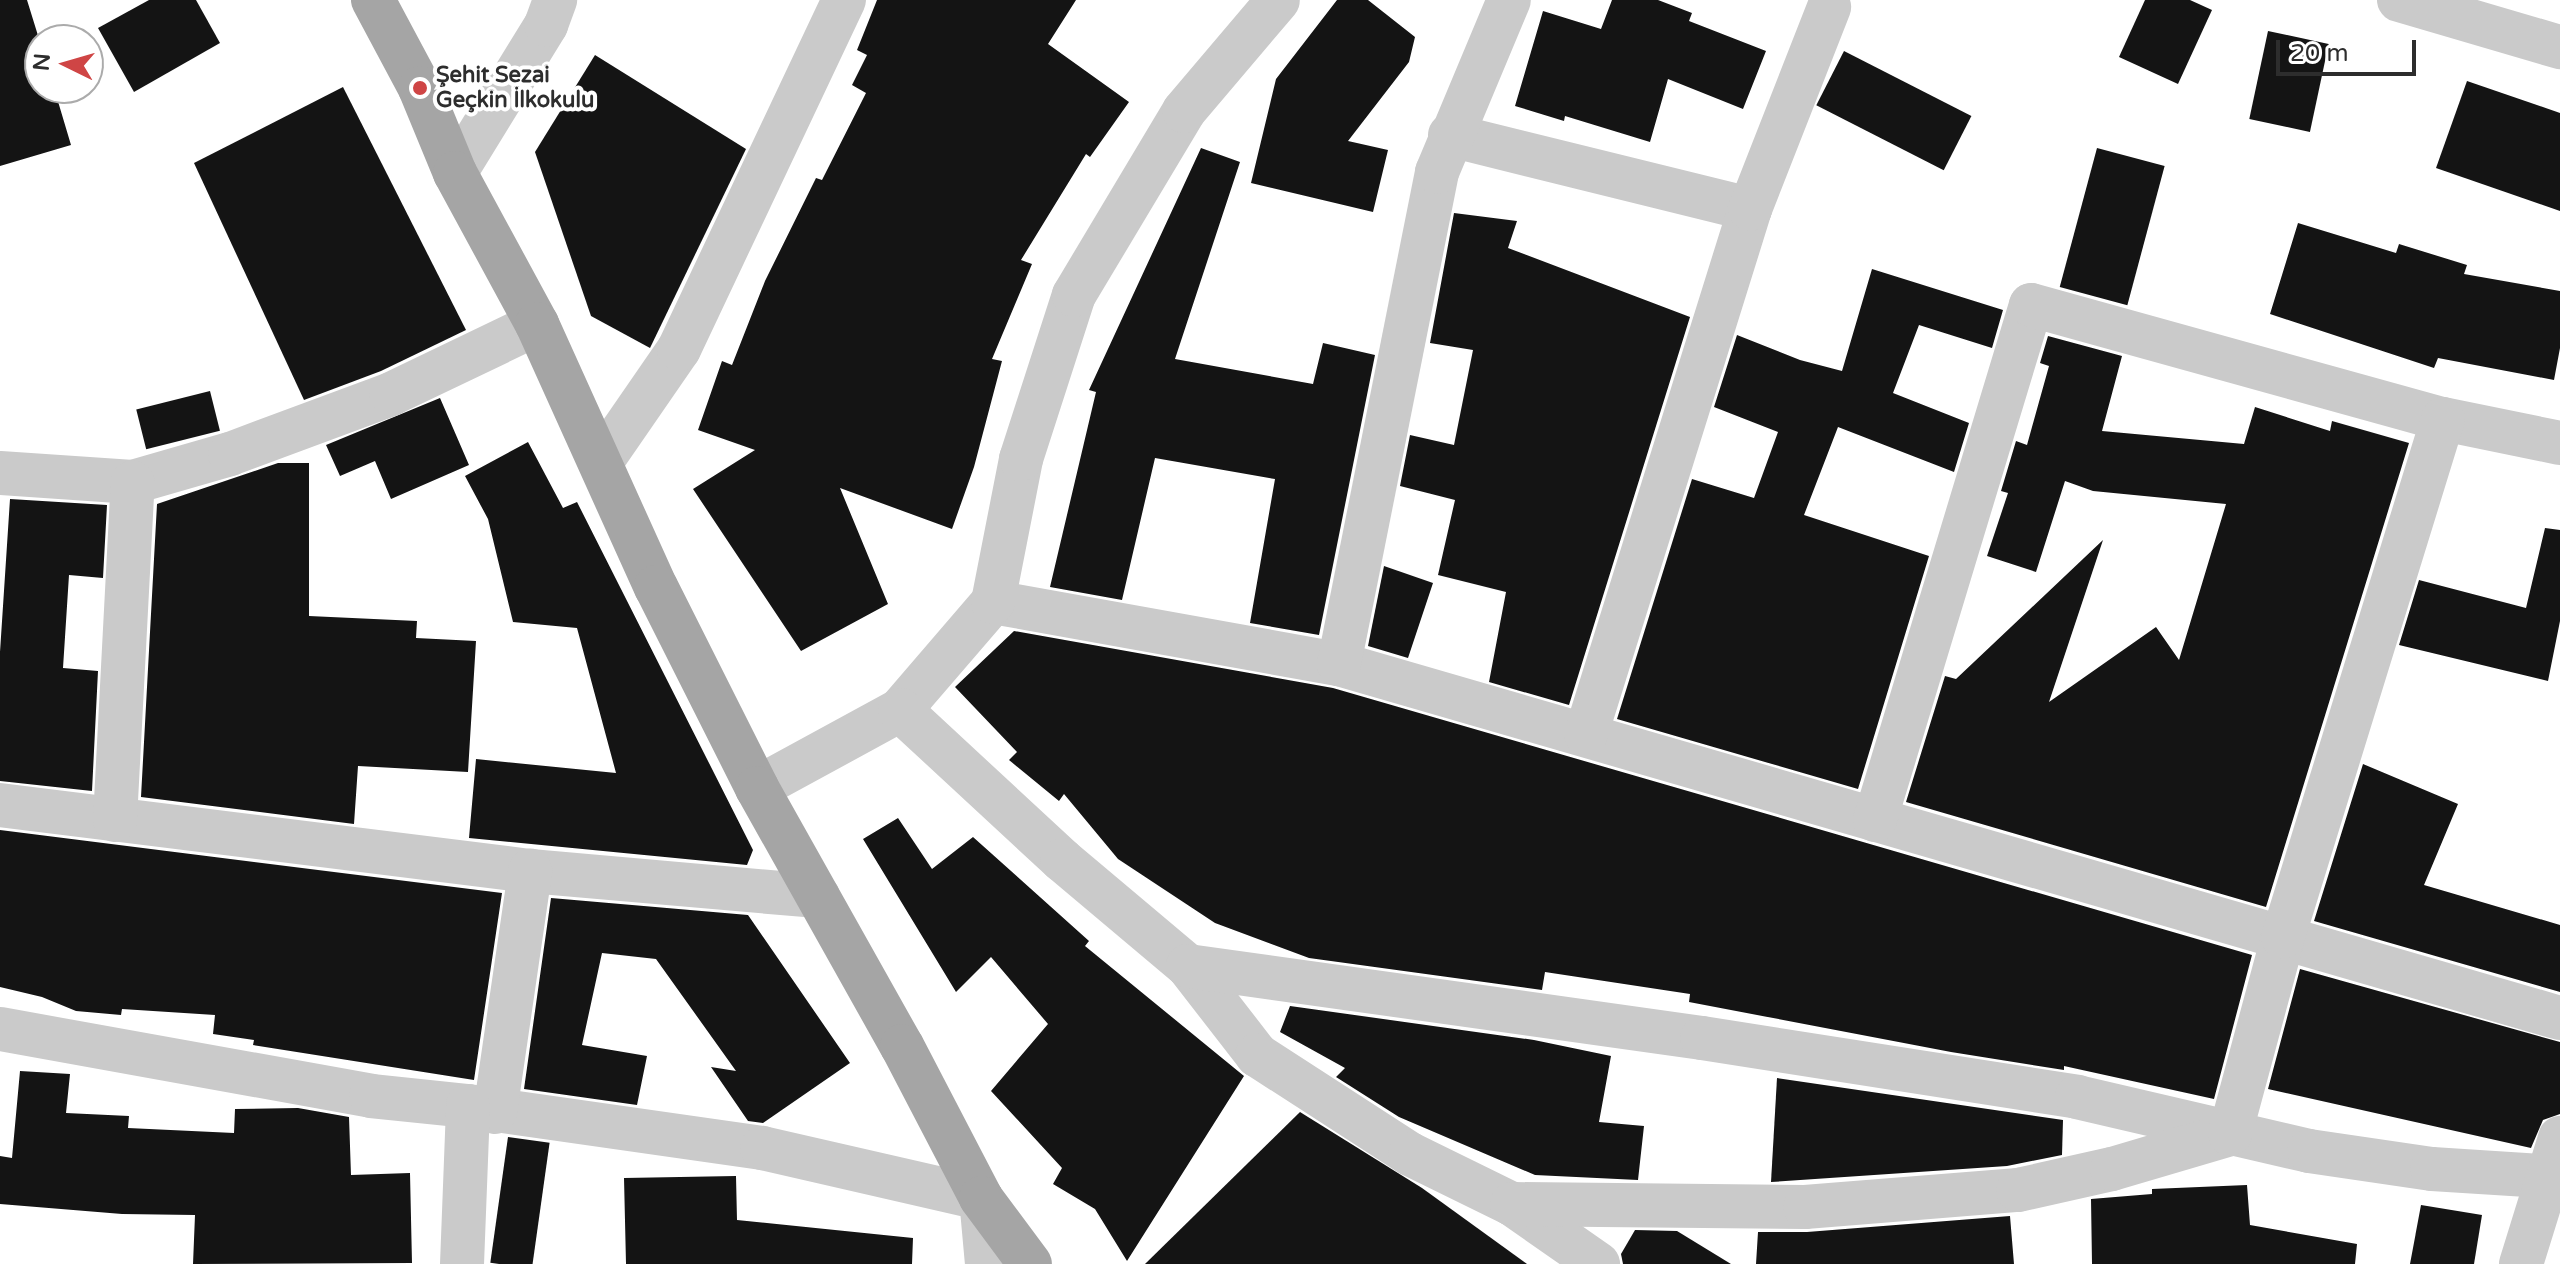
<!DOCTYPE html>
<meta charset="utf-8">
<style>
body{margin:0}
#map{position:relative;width:2560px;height:1264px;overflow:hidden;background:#fff;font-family:"Varela Round",sans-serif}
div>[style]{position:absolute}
.building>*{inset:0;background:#141414;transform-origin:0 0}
.minor>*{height:44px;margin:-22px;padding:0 22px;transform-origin:22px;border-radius:22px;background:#cacaca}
.major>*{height:44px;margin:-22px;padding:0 22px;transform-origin:22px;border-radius:22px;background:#a5a5a5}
.dots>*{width:22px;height:22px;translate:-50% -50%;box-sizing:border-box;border:4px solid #fff;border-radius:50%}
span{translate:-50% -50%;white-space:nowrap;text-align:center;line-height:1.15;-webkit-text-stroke:8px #fff;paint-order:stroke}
.poi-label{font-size:22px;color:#2d2d2d;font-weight:700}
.left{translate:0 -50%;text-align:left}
.north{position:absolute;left:24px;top:24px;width:80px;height:80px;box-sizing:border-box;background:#fff;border:2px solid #ababab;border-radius:50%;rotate:275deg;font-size:22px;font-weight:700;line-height:32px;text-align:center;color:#2d2d2d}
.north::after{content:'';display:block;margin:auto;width:28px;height:36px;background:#cf4545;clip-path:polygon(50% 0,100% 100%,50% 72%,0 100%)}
.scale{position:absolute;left:2276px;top:40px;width:140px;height:36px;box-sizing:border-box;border:4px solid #2d2d2d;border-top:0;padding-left:10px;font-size:24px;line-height:28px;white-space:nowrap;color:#2d2d2d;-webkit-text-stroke:6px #fff;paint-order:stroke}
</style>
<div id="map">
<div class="building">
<div style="clip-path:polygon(0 0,27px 0,40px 42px,40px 88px,54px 88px,71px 145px,0 166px)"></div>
<div style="clip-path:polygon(149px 0,196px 0,220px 43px,134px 92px,98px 28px)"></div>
<div style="clip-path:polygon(877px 0,1076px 0,1048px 44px,1129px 102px,1090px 157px,1086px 154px,1021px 260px,1032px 264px,992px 359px,1002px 361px,974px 467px,952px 529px,840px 488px,888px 604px,801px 651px,693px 489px,755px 450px,698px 430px,722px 361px,732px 365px,765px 281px,816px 178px,822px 180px,866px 93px,852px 85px,867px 55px,857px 50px)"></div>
<div style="clip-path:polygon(1337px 0,1368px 0,1415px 37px,1409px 62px,1348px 141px,1388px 150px,1373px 212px,1251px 183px,1276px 79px)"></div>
<div style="clip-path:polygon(1612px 0,1658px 0,1692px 13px,1689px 21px,1766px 51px,1743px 109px,1668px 79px,1650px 142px,1565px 116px,1564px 121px,1515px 106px,1543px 11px,1601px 29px)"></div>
<div style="clip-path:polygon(2145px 0,2190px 0,2212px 10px,2178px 84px,2119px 57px)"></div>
<div style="left:2268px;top:31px;width:62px;height:90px;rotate:12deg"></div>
<div style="left:1844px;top:51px;width:143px;height:61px;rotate:27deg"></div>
<div style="clip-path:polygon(595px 55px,746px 149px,650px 348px,591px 316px,535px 152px)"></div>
<div style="clip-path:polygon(2467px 81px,2560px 113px,2560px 211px,2436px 168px)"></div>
<div style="clip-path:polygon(343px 87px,466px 330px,381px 371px,304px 400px,194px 163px)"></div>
<div style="clip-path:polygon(1201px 148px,1240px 162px,1175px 359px,1313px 384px,1323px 343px,1375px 355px,1319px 635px,1250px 623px,1275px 479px,1155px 458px,1122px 600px,1050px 587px,1096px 392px,1089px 390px)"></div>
<div style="left:2097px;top:148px;width:70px;height:144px;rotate:15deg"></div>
<div style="clip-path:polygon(1454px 213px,1517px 221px,1508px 248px,1690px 317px,1569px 705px,1489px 682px,1506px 592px,1438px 575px,1455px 500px,1400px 486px,1410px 435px,1454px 445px,1473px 350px,1430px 343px)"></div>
<div style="clip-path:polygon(2298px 223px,2396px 253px,2399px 244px,2467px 265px,2464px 274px,2560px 291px,2560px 348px,2554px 380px,2438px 358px,2434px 368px,2270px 314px)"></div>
<div style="clip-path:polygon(1872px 269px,2003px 310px,1992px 348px,1919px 325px,1893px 393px,1969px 423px,1954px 472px,1838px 427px,1804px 515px,1929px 556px,1858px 789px,1617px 719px,1692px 479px,1754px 498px,1778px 432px,1714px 407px,1737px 335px,1800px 360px,1842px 371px)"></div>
<div style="clip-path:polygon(2048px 336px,2122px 356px,2102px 431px,2244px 444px,2255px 407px,2330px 431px,2332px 421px,2409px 443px,2266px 907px,1906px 802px,1945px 676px,1956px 679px,2103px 540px,2049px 702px,2156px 627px,2179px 660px,2226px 504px,2093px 491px,2065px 481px,2036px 572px,1987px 556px,2008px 493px,2001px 491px,2016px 441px,2027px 445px,2049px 366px,2040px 363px)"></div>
<div style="left:210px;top:391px;width:41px;height:76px;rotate:76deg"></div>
<div style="clip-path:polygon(440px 398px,469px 465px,391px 499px,375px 461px,340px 476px,326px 445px)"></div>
<div style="clip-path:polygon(528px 442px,563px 508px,577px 502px,753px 850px,747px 865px,469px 838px,476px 759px,616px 773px,577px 628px,513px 622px,488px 519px,465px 476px)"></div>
<div style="clip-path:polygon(278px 463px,309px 463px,309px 616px,417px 621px,416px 638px,476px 641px,468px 772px,358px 766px,354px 824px,141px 797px,157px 504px)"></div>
<div style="clip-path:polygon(10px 499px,107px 505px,103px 578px,69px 575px,63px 668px,98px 671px,92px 791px,0 781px,0 652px)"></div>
<div style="clip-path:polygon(2545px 528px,2560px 530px,2560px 621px,2548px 681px,2399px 645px,2419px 580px,2526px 608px)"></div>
<div style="clip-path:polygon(1384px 566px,1433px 583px,1408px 658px,1368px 646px)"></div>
<div style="clip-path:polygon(1014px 631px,1333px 688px,2252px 955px,2214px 1099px,2064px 1066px,2064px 1070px,1951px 1052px,1689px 1002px,1690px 994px,1545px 972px,1542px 990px,1309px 958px,1215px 923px,1118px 859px,1064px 794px,1059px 801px,1009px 760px,1017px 752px,955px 687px)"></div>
<div style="clip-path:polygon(2363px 764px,2458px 804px,2424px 885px,2560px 925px,2560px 992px,2314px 921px)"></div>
<div style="clip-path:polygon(898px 818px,932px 869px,973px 837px,1089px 941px,1085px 946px,1244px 1076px,1127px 1261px,1095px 1209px,1053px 1184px,1062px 1168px,991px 1091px,1048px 1024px,991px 957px,956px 992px,863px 839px)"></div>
<div style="clip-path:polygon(0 830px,502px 893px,474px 1080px,253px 1045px,254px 1040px,213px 1034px,215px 1015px,122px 1009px,121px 1015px,76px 1011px,42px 997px,0 987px)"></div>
<div style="clip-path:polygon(551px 898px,748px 915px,850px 1063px,763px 1123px,748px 1121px,711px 1067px,736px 1071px,656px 959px,602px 953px,582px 1045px,647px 1056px,637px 1105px,524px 1089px)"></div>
<div style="clip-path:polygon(2300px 969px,2560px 1042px,2560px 1114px,2543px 1120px,2531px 1148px,2268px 1089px)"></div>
<div style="clip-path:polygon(1290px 1006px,1534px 1040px,1611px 1056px,1599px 1122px,1644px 1126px,1638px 1180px,1535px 1175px,1399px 1117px,1336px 1077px,1345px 1068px,1280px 1032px)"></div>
<div style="clip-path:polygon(20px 1071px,70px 1074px,66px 1113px,129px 1116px,128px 1128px,234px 1133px,235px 1109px,298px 1108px,349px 1117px,351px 1175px,410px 1173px,412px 1263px,193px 1264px,195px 1215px,122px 1214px,0 1204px,0 1156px,12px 1158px)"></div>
<div style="clip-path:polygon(1777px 1078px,2063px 1120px,2062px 1155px,2007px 1166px,1771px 1182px)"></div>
<div style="clip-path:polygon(1300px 1112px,1422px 1188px,1527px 1264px,1145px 1264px)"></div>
<div style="left:508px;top:1137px;width:42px;height:127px;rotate:8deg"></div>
<div style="clip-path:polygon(736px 1176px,737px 1220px,913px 1238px,912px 1264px,626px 1264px,624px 1178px)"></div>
<div style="clip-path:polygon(2247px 1185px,2250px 1225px,2357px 1244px,2355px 1264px,2092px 1264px,2091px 1199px,2152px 1194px,2152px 1189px)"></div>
<div style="clip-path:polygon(2421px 1205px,2482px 1215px,2474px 1264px,2410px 1264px)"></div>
<div style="clip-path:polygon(2010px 1216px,2014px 1264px,1756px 1264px,1758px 1232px,1807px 1232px)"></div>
<div style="clip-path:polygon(1635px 1230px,1677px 1231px,1731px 1264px,1623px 1264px,1621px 1254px)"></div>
</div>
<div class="minor">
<div style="left:2399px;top:0;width:168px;rotate:16.3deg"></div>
<div style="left:1450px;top:135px;width:309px;rotate:13.9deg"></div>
<div style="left:455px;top:173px;width:174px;rotate:-58.4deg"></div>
<div style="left:546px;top:25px;width:27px;rotate:-70deg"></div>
<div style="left:601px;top:462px;width:137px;rotate:-55.4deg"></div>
<div style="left:679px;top:349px;width:386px;rotate:-64.7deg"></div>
<div style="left:0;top:473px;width:133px;rotate:3.9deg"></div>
<div style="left:133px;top:482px;width:101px;rotate:-16.1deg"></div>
<div style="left:230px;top:454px;width:172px;rotate:-20.4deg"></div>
<div style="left:391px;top:394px;width:162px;rotate:-25.6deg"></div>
<div style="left:993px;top:602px;width:352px;rotate:10.2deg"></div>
<div style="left:1339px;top:664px;width:1271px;rotate:16.17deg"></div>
<div style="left:1339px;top:664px;width:502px;rotate:-78.73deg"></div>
<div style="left:1437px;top:172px;width:186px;rotate:-67.3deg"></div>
<div style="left:900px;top:710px;width:143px;rotate:-49.3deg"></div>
<div style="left:993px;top:602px;width:146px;rotate:-78.9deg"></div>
<div style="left:1021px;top:459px;width:172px;rotate:-72.1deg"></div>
<div style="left:1074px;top:295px;width:214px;rotate:-59.1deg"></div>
<div style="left:1184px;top:111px;width:145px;rotate:-49.7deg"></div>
<div style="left:1586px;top:734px;width:550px;rotate:-72.65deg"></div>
<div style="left:1750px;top:209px;width:217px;rotate:-68.6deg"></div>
<div style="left:757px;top:788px;width:163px;rotate:-28.6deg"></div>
<div style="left:900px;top:710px;width:221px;rotate:42.8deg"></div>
<div style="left:1062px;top:860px;width:165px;rotate:40.1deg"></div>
<div style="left:1188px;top:966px;width:113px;rotate:52.2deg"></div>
<div style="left:1257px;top:1055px;width:182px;rotate:32.9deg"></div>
<div style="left:1410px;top:1154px;width:114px;rotate:26.1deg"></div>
<div style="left:1512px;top:1204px;width:105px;rotate:34.9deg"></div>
<div style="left:0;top:805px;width:534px;rotate:7.1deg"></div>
<div style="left:530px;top:871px;width:289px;rotate:5deg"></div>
<div style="left:115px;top:820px;width:338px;rotate:-87deg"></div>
<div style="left:1875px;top:820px;width:538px;rotate:-73.15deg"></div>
<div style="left:2031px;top:305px;width:427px;rotate:15.5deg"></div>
<div style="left:2443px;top:419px;width:119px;rotate:11.6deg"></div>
<div style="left:1188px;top:966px;width:519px;rotate:7.97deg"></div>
<div style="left:1702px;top:1038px;width:380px;rotate:8.9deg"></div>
<div style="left:2077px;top:1097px;width:238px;rotate:13.1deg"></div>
<div style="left:2309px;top:1151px;width:124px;rotate:8.3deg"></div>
<div style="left:2432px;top:1169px;width:128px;rotate:3.6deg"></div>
<div style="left:0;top:1029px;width:377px;rotate:10.2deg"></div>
<div style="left:371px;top:1096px;width:98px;rotate:5.9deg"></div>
<div style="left:468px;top:1106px;width:297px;rotate:8.1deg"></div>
<div style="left:762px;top:1148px;width:225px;rotate:12.9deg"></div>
<div style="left:981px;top:1198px;width:66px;rotate:84.8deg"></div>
<div style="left:495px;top:1112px;width:244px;rotate:-81.7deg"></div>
<div style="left:1512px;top:1204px;width:293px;rotate:0.6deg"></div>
<div style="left:1805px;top:1207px;width:214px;rotate:-4.6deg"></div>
<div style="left:2018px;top:1190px;width:96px;rotate:-12.6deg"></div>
<div style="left:2112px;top:1169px;width:123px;rotate:-16.5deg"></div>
<div style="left:2230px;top:1134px;width:204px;rotate:-74.9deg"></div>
<div style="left:2283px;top:937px;width:542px;rotate:-72.84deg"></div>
<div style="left:462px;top:1264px;width:158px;rotate:-87.8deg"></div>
<div style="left:2521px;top:1264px;width:132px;rotate:-72.8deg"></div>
</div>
<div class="major">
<div style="left:373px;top:0;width:100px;rotate:61.9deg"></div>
<div style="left:420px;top:88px;width:92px;rotate:67.6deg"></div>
<div style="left:455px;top:173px;width:172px;rotate:61.5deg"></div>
<div style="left:537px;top:324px;width:289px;rotate:65.7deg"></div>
<div style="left:656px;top:587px;width:225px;rotate:63.3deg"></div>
<div style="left:757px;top:788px;width:296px;rotate:60.7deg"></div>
<div style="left:902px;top:1046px;width:171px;rotate:62.5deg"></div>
<div style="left:981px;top:1198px;width:82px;rotate:53.4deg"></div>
</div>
<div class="dots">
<div style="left:420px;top:88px;background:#cf4545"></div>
</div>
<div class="poi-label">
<span class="left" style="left:436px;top:88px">Şehit Sezai<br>Geçkin İlkokulu</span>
</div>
<div class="north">N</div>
<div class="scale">20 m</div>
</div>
